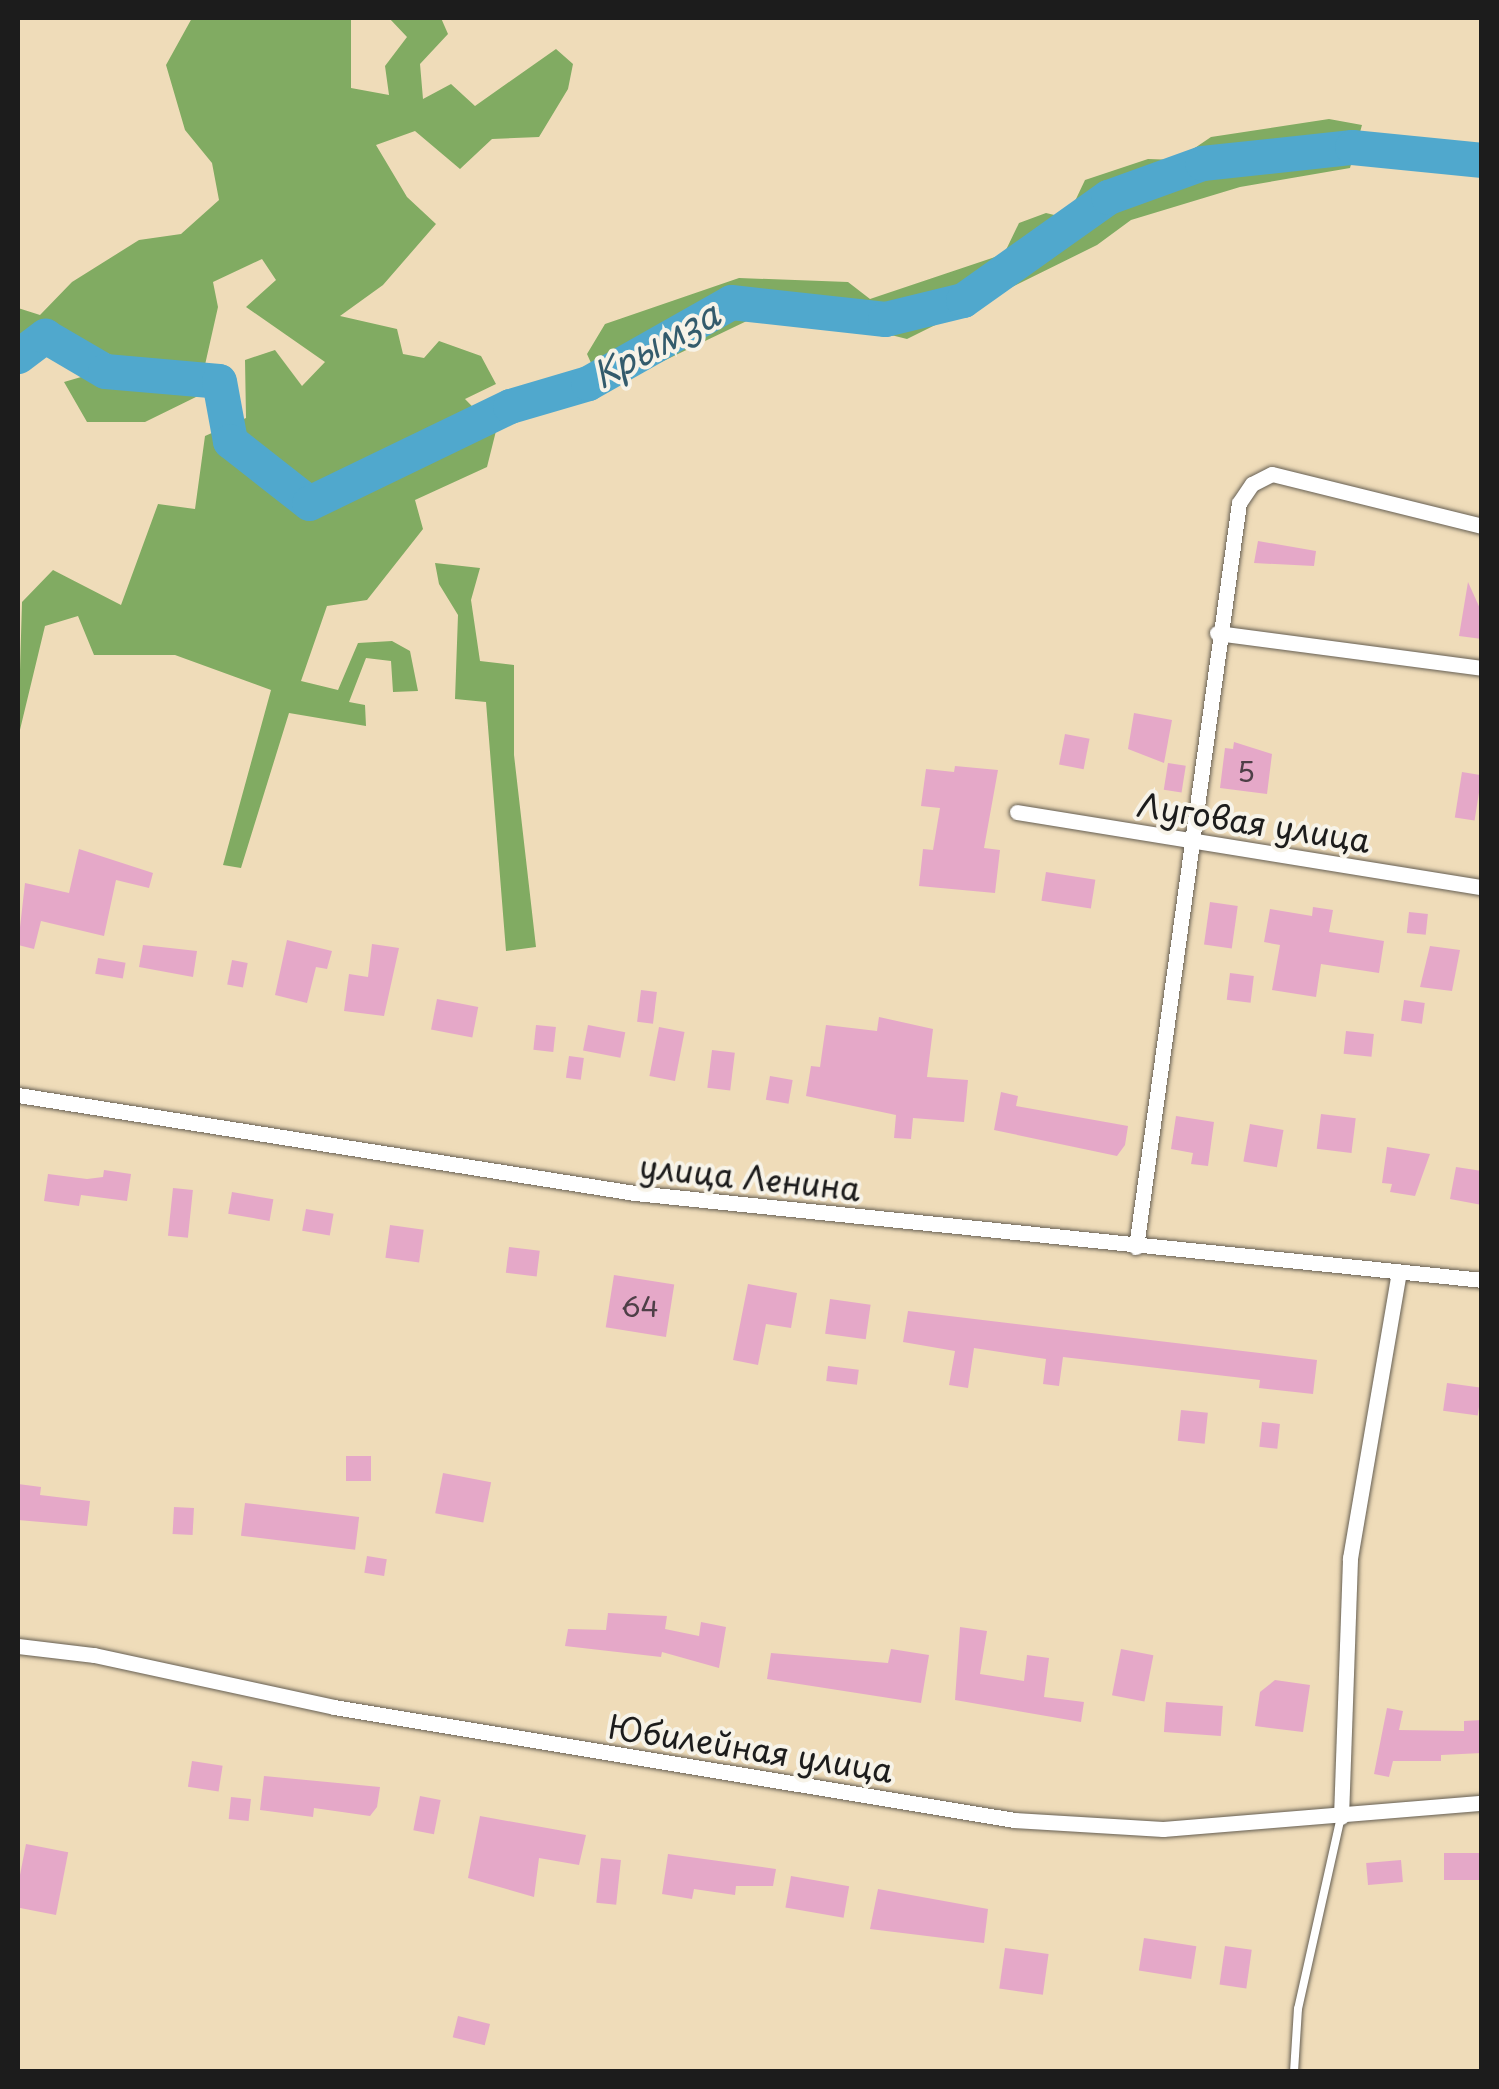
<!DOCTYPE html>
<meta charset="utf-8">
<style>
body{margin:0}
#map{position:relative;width:1499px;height:2089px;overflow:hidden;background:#efdcb9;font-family:"Playpen Sans",sans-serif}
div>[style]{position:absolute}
.forest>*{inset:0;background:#81ab62}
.river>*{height:35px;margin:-17.5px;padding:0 17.5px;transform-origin:17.5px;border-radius:17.5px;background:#50a8cd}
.building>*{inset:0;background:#e5a8c8;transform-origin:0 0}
.roads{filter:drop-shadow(0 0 2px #665f53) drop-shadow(0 0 2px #665f53)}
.lane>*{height:8px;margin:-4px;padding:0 4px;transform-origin:4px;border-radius:4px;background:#fff}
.street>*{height:15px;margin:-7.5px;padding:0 7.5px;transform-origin:7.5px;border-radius:7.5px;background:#fff}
span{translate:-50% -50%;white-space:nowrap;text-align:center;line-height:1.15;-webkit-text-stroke:8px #f7f3e8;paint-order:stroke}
.number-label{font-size:28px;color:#4e3f47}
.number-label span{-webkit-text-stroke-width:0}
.street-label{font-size:32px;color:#1c1c1c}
.water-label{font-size:35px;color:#335b6c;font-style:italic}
.frame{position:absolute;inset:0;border:20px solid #1c1c1c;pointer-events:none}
</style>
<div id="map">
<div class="forest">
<div style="clip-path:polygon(192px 18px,351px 18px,351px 88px,389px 95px,385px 66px,407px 37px,389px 18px,441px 18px,448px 34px,420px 64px,423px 99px,451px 84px,475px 106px,556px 49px,573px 64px,568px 89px,539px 137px,492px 139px,460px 169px,415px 131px,376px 145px,407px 197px,436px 224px,383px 285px,340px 316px,397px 329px,403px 354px,424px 358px,439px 341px,481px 356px,496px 384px,465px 399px,496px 431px,487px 467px,415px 500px,423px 529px,367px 600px,327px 606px,301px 681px,338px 690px,358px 643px,392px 641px,410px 651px,418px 691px,393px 692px,391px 661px,366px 658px,349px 702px,365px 705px,366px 726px,289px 713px,241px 868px,223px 865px,271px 690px,175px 655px,94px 655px,78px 616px,45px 626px,18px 738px,22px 602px,53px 570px,121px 605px,158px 504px,195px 509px,205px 436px,246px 418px,245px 360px,275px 350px,302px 386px,325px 362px,246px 307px,276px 280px,262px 259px,213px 282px,218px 307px,198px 396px,145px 422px,87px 422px,64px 382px,129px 363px,64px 334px,18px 351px,18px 308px,40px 315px,72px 282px,139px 240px,181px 234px,219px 200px,212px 163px,185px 130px,166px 65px)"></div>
<div style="clip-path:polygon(1329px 119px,1362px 125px,1350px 168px,1240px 187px,1131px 220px,1097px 245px,907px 339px,851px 325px,753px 318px,603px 390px,587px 354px,605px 324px,739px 278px,848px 282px,870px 299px,1004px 254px,1019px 223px,1046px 213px,1067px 218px,1085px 180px,1148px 159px,1177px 160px,1211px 137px)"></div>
<div style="clip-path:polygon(435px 563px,480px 568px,471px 600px,480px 661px,514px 665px,514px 755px,536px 947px,506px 951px,486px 702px,455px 699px,458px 615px,439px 584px)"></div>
</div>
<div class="river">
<div style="left:18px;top:356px;width:34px;rotate:-37deg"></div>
<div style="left:45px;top:336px;width:69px;rotate:30.3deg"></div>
<div style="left:105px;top:371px;width:114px;rotate:5deg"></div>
<div style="left:219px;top:381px;width:61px;rotate:79.6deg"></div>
<div style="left:230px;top:441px;width:100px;rotate:38.1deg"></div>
<div style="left:309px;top:503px;width:223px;rotate:-25.8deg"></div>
<div style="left:510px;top:406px;width:81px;rotate:-16.4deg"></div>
<div style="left:588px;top:383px;width:164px;rotate:-29.5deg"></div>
<div style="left:731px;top:302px;width:155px;rotate:6.3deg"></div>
<div style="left:885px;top:319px;width:80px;rotate:-13.7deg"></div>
<div style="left:963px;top:300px;width:178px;rotate:-35.4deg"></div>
<div style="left:1108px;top:197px;width:100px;rotate:-19.9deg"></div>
<div style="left:1202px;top:163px;width:151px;rotate:-6.1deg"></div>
<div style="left:1352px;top:147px;width:131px;rotate:5.7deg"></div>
</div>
<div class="building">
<div style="clip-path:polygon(1258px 541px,1316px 551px,1314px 566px,1254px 563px)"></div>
<div style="clip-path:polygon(1468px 582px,1482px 613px,1482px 639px,1459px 636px)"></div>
<div style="clip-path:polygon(1134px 713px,1172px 720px,1164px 763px,1128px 749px)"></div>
<div style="left:1065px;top:734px;width:25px;height:31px;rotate:11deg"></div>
<div style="clip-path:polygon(1234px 742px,1272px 754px,1267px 794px,1220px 788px,1225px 748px,1233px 749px)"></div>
<div style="left:1168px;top:763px;width:18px;height:27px;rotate:9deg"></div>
<div style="clip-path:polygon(955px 766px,998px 770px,984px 848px,1000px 850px,995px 893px,919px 886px,923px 849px,933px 850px,940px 808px,921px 806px,926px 769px,954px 772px)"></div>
<div style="left:1462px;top:772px;width:20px;height:46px;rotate:9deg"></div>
<div style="clip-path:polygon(79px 849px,153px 873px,149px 888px,116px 880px,104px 936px,41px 921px,34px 949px,18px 945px,25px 883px,69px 893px)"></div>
<div style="left:1046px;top:872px;width:50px;height:29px;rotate:9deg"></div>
<div style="left:1210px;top:902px;width:28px;height:43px;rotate:8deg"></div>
<div style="clip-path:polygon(1313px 907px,1333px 910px,1329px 932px,1384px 941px,1379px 973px,1321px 964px,1316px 997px,1272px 990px,1280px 945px,1264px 942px,1270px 909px,1312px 916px)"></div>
<div style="left:1409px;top:912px;width:19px;height:21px;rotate:6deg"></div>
<div style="clip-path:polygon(287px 940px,332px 951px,327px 969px,316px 967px,307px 1003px,275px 995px)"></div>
<div style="clip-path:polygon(372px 944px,399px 948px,384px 1016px,344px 1011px,349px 974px,368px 977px)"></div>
<div style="clip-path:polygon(143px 945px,197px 951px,193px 977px,139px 967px)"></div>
<div style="clip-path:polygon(1430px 946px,1460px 950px,1452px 991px,1420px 987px)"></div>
<div style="left:98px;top:958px;width:28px;height:16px;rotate:10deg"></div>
<div style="left:232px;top:960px;width:16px;height:25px;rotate:11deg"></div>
<div style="left:1230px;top:973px;width:24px;height:27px;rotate:7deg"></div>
<div style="left:641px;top:990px;width:16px;height:32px;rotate:7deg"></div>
<div style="left:437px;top:999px;width:42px;height:31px;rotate:11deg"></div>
<div style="left:1404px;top:1000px;width:21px;height:21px;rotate:8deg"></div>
<div style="clip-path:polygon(879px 1017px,933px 1029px,927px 1077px,968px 1080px,964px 1122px,913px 1118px,911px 1139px,894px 1138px,896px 1115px,806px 1096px,811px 1066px,820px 1067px,826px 1025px,877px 1031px)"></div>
<div style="left:536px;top:1025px;width:20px;height:25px;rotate:6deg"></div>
<div style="left:588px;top:1025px;width:38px;height:26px;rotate:11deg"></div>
<div style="left:659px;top:1027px;width:26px;height:50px;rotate:11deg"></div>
<div style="left:1346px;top:1031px;width:28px;height:23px;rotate:6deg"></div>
<div style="left:712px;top:1050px;width:23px;height:38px;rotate:7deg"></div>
<div style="left:569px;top:1056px;width:15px;height:22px;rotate:8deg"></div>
<div style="left:770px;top:1076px;width:23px;height:24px;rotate:10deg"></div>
<div style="clip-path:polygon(1001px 1092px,1018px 1096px,1016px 1106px,1128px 1126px,1125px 1145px,1117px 1156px,994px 1130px)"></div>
<div style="left:1321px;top:1114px;width:35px;height:35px;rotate:7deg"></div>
<div style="clip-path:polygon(1176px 1116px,1214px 1122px,1208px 1166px,1191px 1164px,1193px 1153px,1171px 1149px)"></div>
<div style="left:1250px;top:1124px;width:34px;height:38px;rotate:10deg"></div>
<div style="clip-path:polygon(1387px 1147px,1430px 1154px,1415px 1196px,1390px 1192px,1392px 1184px,1382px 1183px)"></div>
<div style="clip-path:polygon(1456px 1167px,1482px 1171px,1482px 1205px,1450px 1199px)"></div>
<div style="clip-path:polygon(104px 1170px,131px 1174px,127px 1201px,81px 1195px,79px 1206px,44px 1201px,48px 1174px,87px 1179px,103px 1177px)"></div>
<div style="left:173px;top:1188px;width:20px;height:48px;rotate:6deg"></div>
<div style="left:232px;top:1192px;width:42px;height:22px;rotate:10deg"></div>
<div style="left:306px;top:1209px;width:28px;height:22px;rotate:10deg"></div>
<div style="left:390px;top:1225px;width:34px;height:33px;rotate:8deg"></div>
<div style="left:509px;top:1247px;width:31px;height:26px;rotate:7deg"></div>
<div style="left:614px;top:1275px;width:61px;height:53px;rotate:9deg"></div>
<div style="clip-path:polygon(748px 1284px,797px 1293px,791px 1328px,766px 1324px,758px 1365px,733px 1360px)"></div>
<div style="left:830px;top:1299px;width:41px;height:35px;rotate:8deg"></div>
<div style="clip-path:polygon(908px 1311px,1317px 1360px,1313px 1394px,1259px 1388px,1260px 1380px,1063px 1357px,1059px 1386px,1043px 1384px,1046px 1359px,974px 1348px,968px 1388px,949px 1385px,955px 1351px,903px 1342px)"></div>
<div style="left:828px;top:1366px;width:31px;height:15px;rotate:7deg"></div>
<div style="left:1447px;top:1383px;width:35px;height:28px;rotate:8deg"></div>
<div style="left:1181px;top:1410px;width:27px;height:31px;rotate:6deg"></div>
<div style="left:1262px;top:1422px;width:18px;height:25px;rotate:6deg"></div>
<div style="left:346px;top:1456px;width:25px;height:25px"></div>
<div style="left:443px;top:1473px;width:49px;height:41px;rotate:11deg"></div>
<div style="clip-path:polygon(18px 1484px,41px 1487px,40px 1495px,90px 1501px,87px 1526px,18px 1520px)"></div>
<div style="left:245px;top:1503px;width:115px;height:33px;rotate:7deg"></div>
<div style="left:174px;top:1507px;width:20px;height:27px;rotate:3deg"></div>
<div style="left:367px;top:1556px;width:20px;height:17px;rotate:9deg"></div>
<div style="clip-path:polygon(608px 1613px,667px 1616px,665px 1629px,699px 1636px,701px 1622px,726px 1627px,719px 1668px,662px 1652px,661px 1657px,565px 1646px,568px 1629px,606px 1630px)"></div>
<div style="clip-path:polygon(960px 1627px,987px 1631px,980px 1674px,1024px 1681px,1027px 1655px,1049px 1658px,1044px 1697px,1084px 1702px,1081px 1722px,955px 1700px)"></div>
<div style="clip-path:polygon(891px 1649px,929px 1655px,921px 1703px,767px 1679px,771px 1653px,888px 1663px)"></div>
<div style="left:1121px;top:1649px;width:33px;height:47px;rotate:11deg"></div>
<div style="clip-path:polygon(1275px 1680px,1310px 1685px,1303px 1732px,1255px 1726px,1260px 1692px)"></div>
<div style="left:1166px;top:1702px;width:57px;height:30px;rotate:4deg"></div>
<div style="clip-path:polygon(1387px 1708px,1403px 1711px,1399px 1730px,1464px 1731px,1464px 1721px,1482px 1720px,1482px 1753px,1441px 1755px,1441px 1761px,1393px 1761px,1389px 1777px,1374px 1774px)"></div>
<div style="left:192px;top:1761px;width:31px;height:26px;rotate:9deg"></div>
<div style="clip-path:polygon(264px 1776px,380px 1787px,377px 1807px,370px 1816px,314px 1808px,313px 1817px,260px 1810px)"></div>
<div style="left:420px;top:1796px;width:21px;height:35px;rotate:11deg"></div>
<div style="left:231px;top:1797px;width:20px;height:22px;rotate:6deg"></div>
<div style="clip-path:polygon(480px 1816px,586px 1835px,579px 1865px,539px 1858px,534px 1897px,468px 1878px)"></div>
<div style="left:26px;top:1844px;width:43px;height:64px;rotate:11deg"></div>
<div style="left:1482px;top:1853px;width:27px;height:38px;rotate:90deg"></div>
<div style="clip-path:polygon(668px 1854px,776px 1869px,773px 1886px,736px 1886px,735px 1895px,694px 1889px,692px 1899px,662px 1894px)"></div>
<div style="left:601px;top:1858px;width:20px;height:45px;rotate:6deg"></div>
<div style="left:1401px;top:1860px;width:22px;height:35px;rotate:85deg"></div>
<div style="left:791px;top:1876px;width:59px;height:32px;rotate:10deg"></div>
<div style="clip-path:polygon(878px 1889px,988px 1909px,984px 1943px,870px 1929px)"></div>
<div style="left:1144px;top:1938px;width:53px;height:33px;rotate:9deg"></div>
<div style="left:1225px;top:1946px;width:27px;height:39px;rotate:8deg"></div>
<div style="left:1005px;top:1948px;width:44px;height:41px;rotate:8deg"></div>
<div style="left:458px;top:2016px;width:33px;height:22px;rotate:14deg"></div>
</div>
<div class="roads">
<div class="lane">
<div style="left:1294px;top:2072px;width:63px;rotate:-86.4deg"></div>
<div style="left:1298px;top:2009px;width:197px;rotate:-77.4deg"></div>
</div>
<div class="street">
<div style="left:1217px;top:633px;width:267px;rotate:7.5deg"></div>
<div style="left:1017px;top:812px;width:471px;rotate:9.2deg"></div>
<div style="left:18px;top:1095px;width:625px;rotate:9.03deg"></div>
<div style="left:635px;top:1193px;width:851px;rotate:5.86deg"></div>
<div style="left:1136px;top:1247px;width:751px;rotate:-82.12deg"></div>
<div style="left:1239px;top:503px;width:23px;rotate:-56deg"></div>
<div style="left:1252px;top:484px;width:22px;rotate:-27deg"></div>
<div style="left:1272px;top:474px;width:216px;rotate:13.9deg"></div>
<div style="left:18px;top:1646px;width:77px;rotate:6.8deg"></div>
<div style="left:94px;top:1655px;width:246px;rotate:12.2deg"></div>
<div style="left:334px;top:1707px;width:689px;rotate:9.43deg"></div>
<div style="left:1014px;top:1820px;width:149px;rotate:3.5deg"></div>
<div style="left:1163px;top:1829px;width:320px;rotate:-4.7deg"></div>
<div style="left:1341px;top:1817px;width:259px;rotate:-88deg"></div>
<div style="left:1350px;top:1558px;width:286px;rotate:-80.3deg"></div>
</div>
</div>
<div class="number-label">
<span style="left:1246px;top:771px">5</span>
<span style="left:640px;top:1306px">64</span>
</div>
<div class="street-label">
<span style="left:1254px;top:822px;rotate:9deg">Луговая улица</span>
<span style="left:750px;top:1177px;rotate:6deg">улица Ленина</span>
<span style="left:751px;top:1748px;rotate:9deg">Юбилейная улица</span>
</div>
<div class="water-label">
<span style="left:655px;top:344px;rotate:-29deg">Крымза</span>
</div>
<div class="frame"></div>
</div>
